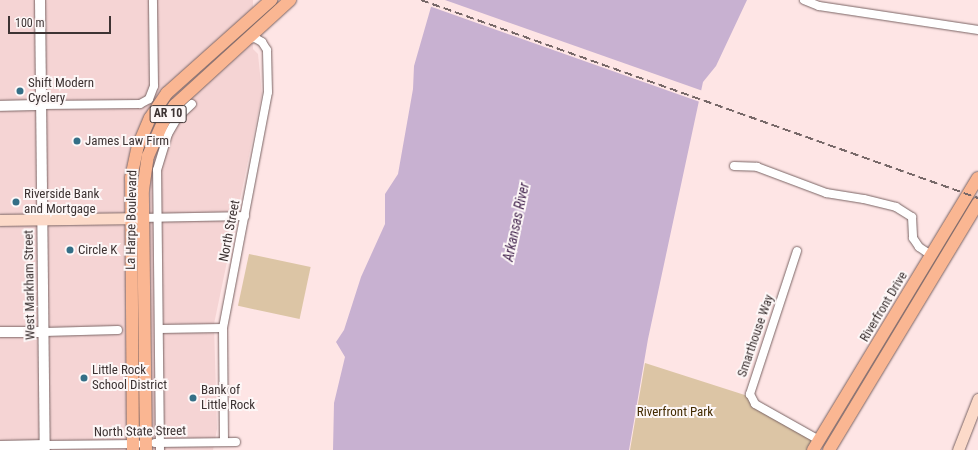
<!DOCTYPE html>
<style>
body{margin:0}
#map{position:relative;width:978px;height:450px;overflow:hidden;background:#fee5e5;font-family:"Roboto Condensed",sans-serif}
div>[style]{position:absolute}
.built>*{inset:0;background:#f5d4d4}
.green>*{inset:0;background:#dcc5a5;transform-origin:0 0}
.water>*{inset:0;background:#c8b1d1}
.pier>*{inset:0;background:#fee5e5}
.roads{filter:drop-shadow(0 0 1px #7a6464) drop-shadow(0 0 1px #7a6464)}
.minor>*{height:8px;margin:-4px;padding:0 4px;transform-origin:4px;border-radius:4px;background:#fff}
.tertiary>*{height:10px;margin:-5px;padding:0 5px;transform-origin:5px;border-radius:5px;background:#fff}
.secondary>*{height:11px;margin:-5.5px;padding:0 5.5px;transform-origin:5.5px;border-radius:5.5px;background:#fcdac9}
.primary>*{height:12px;margin:-6px;padding:0 6px;transform-origin:6px;border-radius:6px;background:#fab692}
.rail>*{height:2px;margin-top:-1px;transform-origin:0;background:repeating-linear-gradient(90deg,#786969 0 8px,transparent 0 12px)}
.dots>*{width:11px;height:11px;translate:-50% -50%;box-sizing:border-box;border:2px solid #fdf7f7;border-radius:50%}
span{translate:-50% -50%;white-space:nowrap;text-align:center;line-height:1.15;-webkit-text-stroke:4px #fdf7f7;paint-order:stroke}
.shield-label span{padding:1px 3px;background:#fdf7f7;border:1px solid;border-radius:3px;-webkit-text-stroke-width:0}
.shield-label{font-size:12px;color:#3d3333;font-weight:700}
.poi-label{font-size:13px;color:#3d3333}
.left{translate:0 -50%;text-align:left}
.street-label{font-size:13px;color:#3d3333}
.park-label{font-size:13px;color:#432b00}
.water-label{font-size:14px;color:#43244e;font-style:italic}
.scale{position:absolute;left:8px;top:16px;width:103px;height:18px;box-sizing:border-box;border:2px solid #3d3333;border-top:0;padding-left:5px;font-size:12px;line-height:14px;white-space:nowrap;color:#3d3333;-webkit-text-stroke:3px #fdf7f7;paint-order:stroke}
</style>
<div id="map">
<div class="built">
<div style="clip-path:polygon(0 0,253px 0,253px 49px,258px 54px,262px 94px,214px 324px,217px 429px,213px 450px,0 450px)"></div>
</div>
<div class="green">
<div style="left:249px;top:254px;width:63px;height:53px;rotate:12deg"></div>
<div style="clip-path:polygon(645px 363px,751px 397px,819px 440px,813px 450px,630px 450px)"></div>
</div>
<div class="water">
<div style="clip-path:polygon(433px 0,747px 0,716px 66px,703px 82px,648px 339px,629px 450px,333px 450px,334px 403px,345px 357px,336px 342px,344px 330px,361px 277px,385px 224px,385px 194px,398px 174px,413px 89px,414px 66px)"></div>
</div>
<div class="pier">
<div style="clip-path:polygon(431px 0,445px 0,703px 91px,700px 102px,429px 6px)"></div>
</div>
<div class="roads">
<div class="minor">
<div style="left:804px;top:0;width:16px;rotate:22deg"></div>
<div style="left:819px;top:6px;width:161px;rotate:8.6deg"></div>
<div style="left:42px;top:105px;width:98px;rotate:-0.6deg"></div>
<div style="left:140px;top:104px;width:10px;rotate:-29deg"></div>
<div style="left:149px;top:99px;width:14px;rotate:-69deg"></div>
<div style="left:154px;top:86px;width:86px;rotate:-90.7deg"></div>
<div style="left:734px;top:166px;width:23px;rotate:2deg"></div>
<div style="left:757px;top:167px;width:74px;rotate:20.6deg"></div>
<div style="left:826px;top:193px;width:38px;rotate:9deg"></div>
<div style="left:864px;top:199px;width:33px;rotate:14deg"></div>
<div style="left:896px;top:207px;width:19px;rotate:32deg"></div>
<div style="left:912px;top:217px;width:21px;rotate:87deg"></div>
<div style="left:913px;top:238px;width:11px;rotate:56deg"></div>
<div style="left:919px;top:247px;width:14px;rotate:34deg"></div>
<div style="left:144px;top:218px;width:101px;rotate:-1.1deg"></div>
<div style="left:797px;top:251px;width:151px;rotate:108.2deg"></div>
<div style="left:750px;top:394px;width:11px;rotate:63deg"></div>
<div style="left:755px;top:404px;width:73px;rotate:29.4deg"></div>
<div style="left:159px;top:329px;width:64px;rotate:-0.9deg"></div>
<div style="left:44px;top:332px;width:74px;rotate:-1.5deg"></div>
<div style="left:224px;top:442px;width:114px;rotate:-90.5deg"></div>
<div style="left:223px;top:328px;width:240px;rotate:-79.2deg"></div>
<div style="left:268px;top:92px;width:42px;rotate:-91.4deg"></div>
<div style="left:267px;top:50px;width:9px;rotate:-122deg"></div>
<div style="left:262px;top:42px;width:8px;rotate:-150deg"></div>
<div style="left:255px;top:38px;width:8px;rotate:173deg"></div>
<div style="left:155px;top:443px;width:81px;rotate:-0.7deg"></div>
<div style="left:45px;top:445px;width:92px;rotate:-0.6deg"></div>
<div style="left:160px;top:450px;width:280px;rotate:-90.6deg"></div>
<div style="left:157px;top:170px;width:38px;rotate:-73deg"></div>
<div style="left:168px;top:134px;width:20px;rotate:-60deg"></div>
<div style="left:178px;top:117px;width:19px;rotate:-43deg"></div>
</div>
<div class="tertiary">
<div style="left:40px;top:0;width:450px;rotate:89.4deg"></div>
<div style="left:0;top:106px;width:42px;rotate:-1.4deg"></div>
<div style="left:0;top:332px;width:44px"></div>
<div style="left:0;top:446px;width:45px;rotate:-1.3deg"></div>
</div>
<div class="secondary">
<div style="left:0;top:220px;width:139px;rotate:-0.8deg"></div>
<div style="left:958px;top:450px;width:55px;rotate:-68.6deg"></div>
</div>
<div class="primary">
<div style="left:133px;top:450px;width:272px;rotate:-90.4deg"></div>
<div style="left:131px;top:178px;width:33px;rotate:-78deg"></div>
<div style="left:138px;top:146px;width:30px;rotate:-67deg"></div>
<div style="left:150px;top:118px;width:30px;rotate:-56deg"></div>
<div style="left:167px;top:93px;width:140px;rotate:-41.8deg"></div>
<div style="left:146px;top:450px;width:260px;rotate:-90.7deg"></div>
<div style="left:143px;top:190px;width:34px;rotate:-82deg"></div>
<div style="left:148px;top:156px;width:37px;rotate:-66deg"></div>
<div style="left:163px;top:122px;width:21px;rotate:-55deg"></div>
<div style="left:175px;top:105px;width:156px;rotate:-42.4deg"></div>
<div style="left:813px;top:450px;width:318px;rotate:-58.8deg"></div>
<div style="left:829px;top:450px;width:288px;rotate:-58.9deg"></div>
</div>
</div>
<div class="rail">
<div style="left:421px;top:0;width:591px;rotate:19.57deg"></div>
</div>
<div class="dots">
<div style="left:20px;top:91px;background:#346f87"></div>
<div style="left:77px;top:141px;background:#346f87"></div>
<div style="left:16px;top:202px;background:#346f87"></div>
<div style="left:70px;top:250px;background:#346f87"></div>
<div style="left:84px;top:378px;background:#346f87"></div>
<div style="left:193px;top:398px;background:#346f87"></div>
</div>
<div class="shield-label">
<span style="left:168px;top:114px">AR 10</span>
</div>
<div class="poi-label">
<span class="left" style="left:28px;top:91px">Shift Modern<br>Cyclery</span>
<span class="left" style="left:85px;top:141px">James Law Firm</span>
<span class="left" style="left:24px;top:202px">Riverside Bank<br>and Mortgage</span>
<span class="left" style="left:78px;top:250px">Circle K</span>
<span class="left" style="left:92px;top:378px">Little Rock<br>School District</span>
<span class="left" style="left:201px;top:398px">Bank of<br>Little Rock</span>
</div>
<div class="street-label">
<span style="left:132px;top:220px;rotate:-89deg">La Harpe Boulevard</span>
<span style="left:230px;top:231px;rotate:-79deg">North Street</span>
<span style="left:30px;top:285px;rotate:-91deg">West Markham Street</span>
<span style="left:884px;top:307px;rotate:-59deg">Riverfront Drive</span>
<span style="left:756px;top:336px;rotate:-71deg">Smarthouse Way</span>
<span style="left:140px;top:432px;rotate:-1deg">North State Street</span>
</div>
<div class="park-label">
<span style="left:675px;top:412px">Riverfront Park</span>
</div>
<div class="water-label">
<span style="left:516px;top:222px;rotate:-78deg">Arkansas River</span>
</div>
<div class="scale">100 m</div>
</div>
